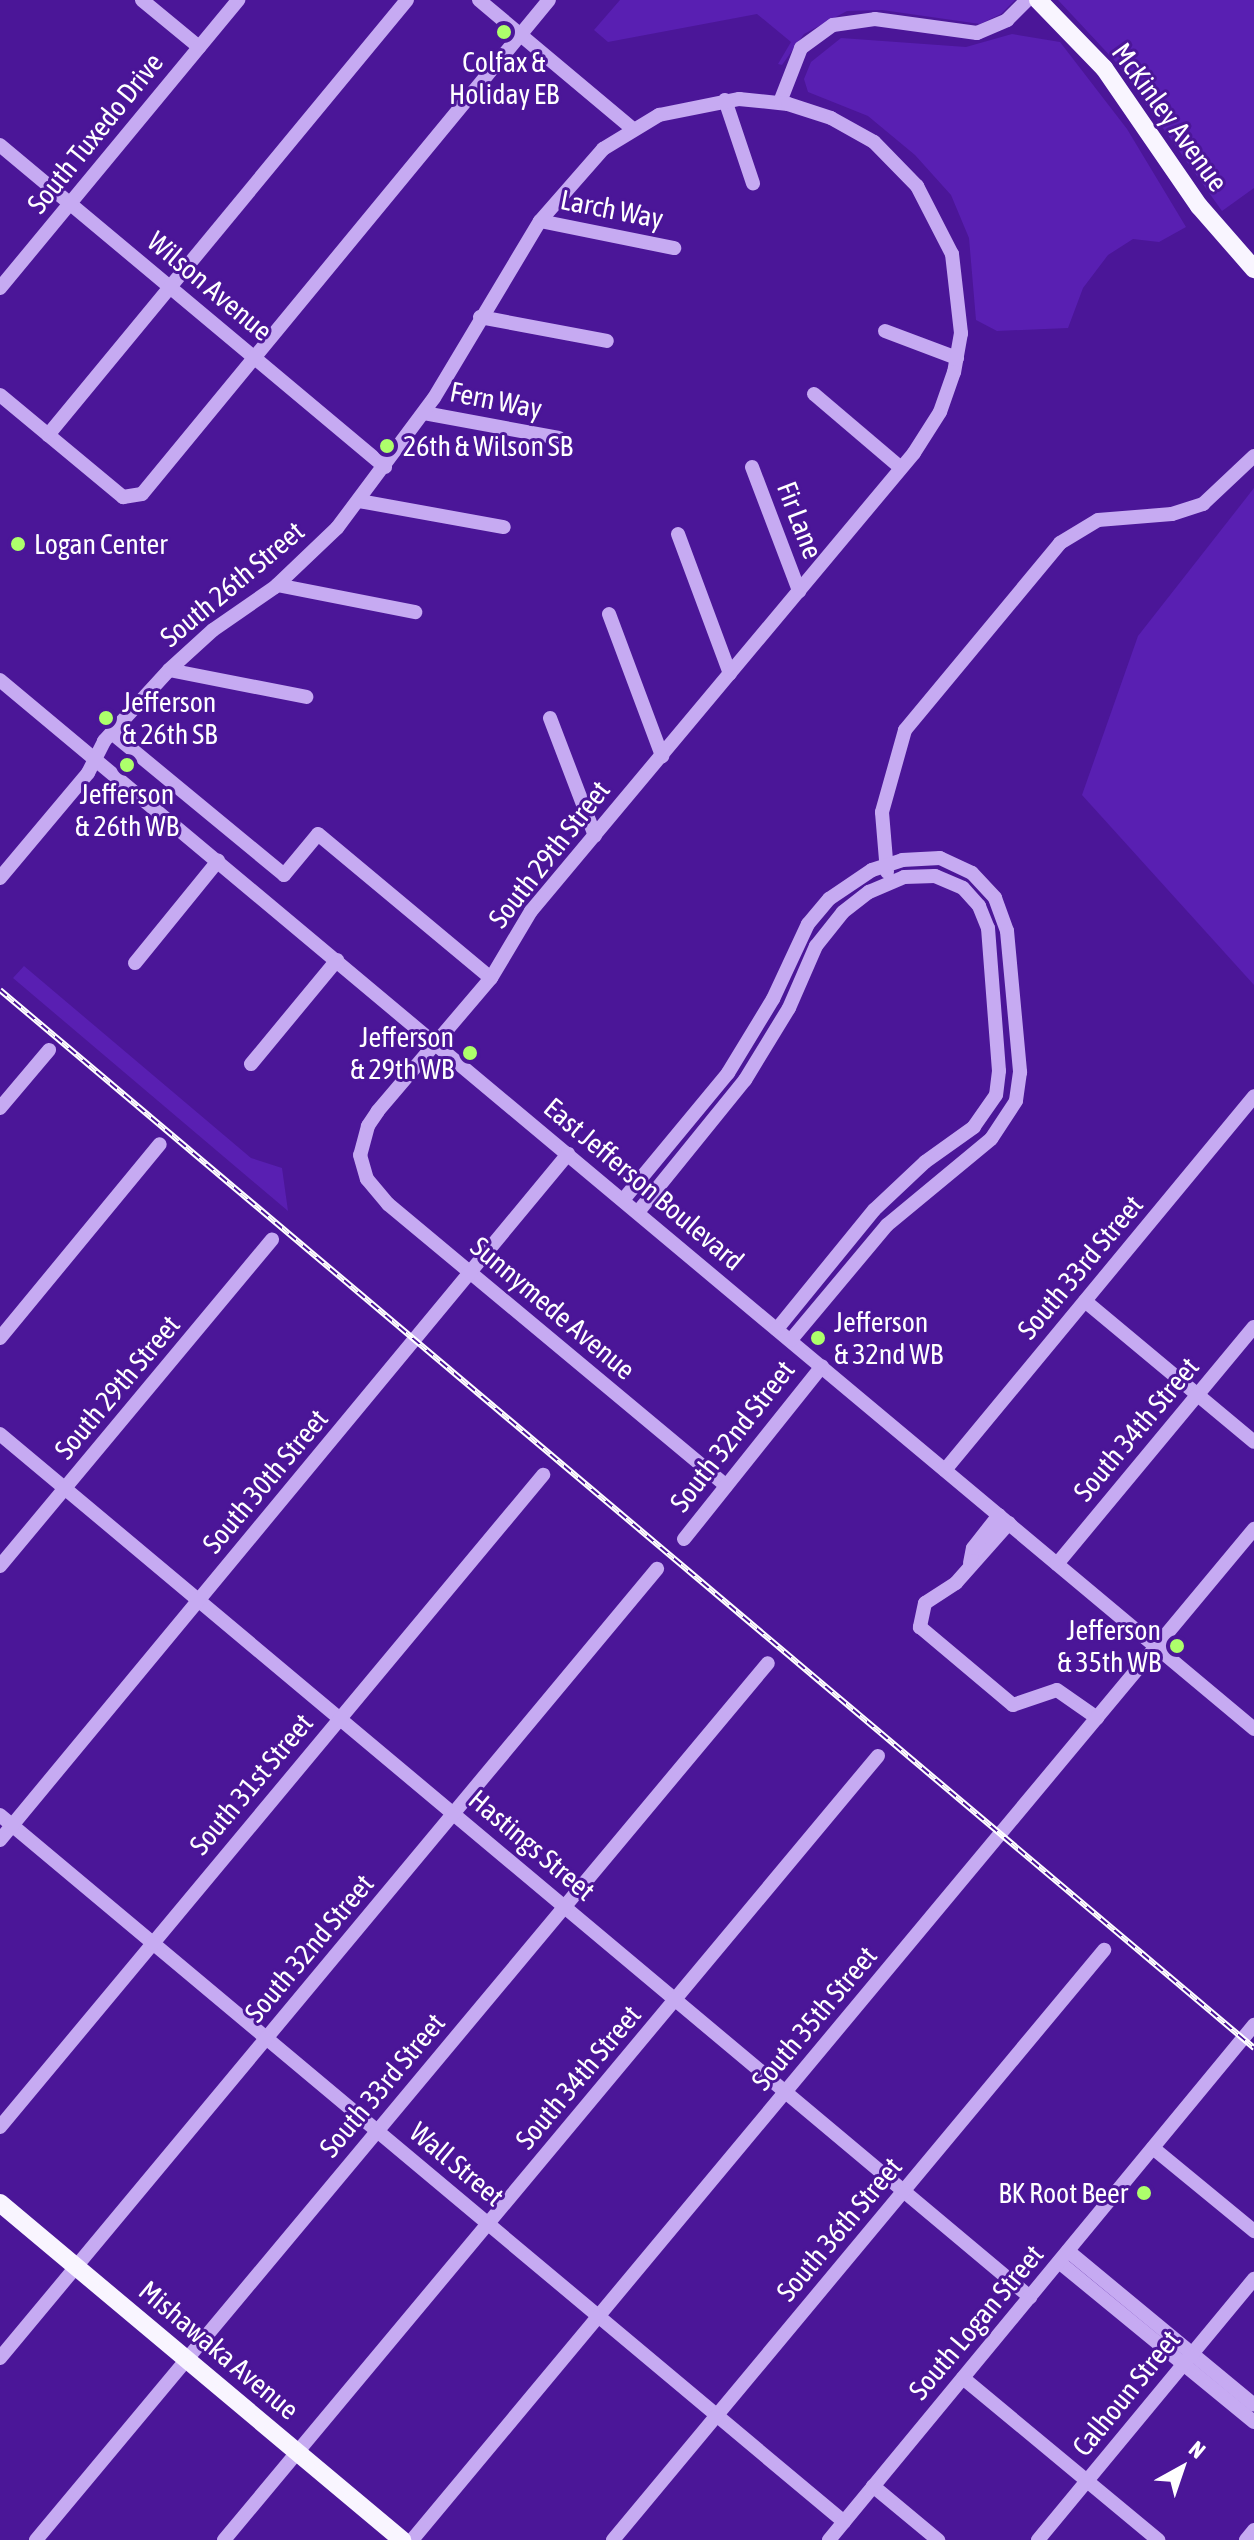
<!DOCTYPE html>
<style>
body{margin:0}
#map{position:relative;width:1254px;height:2540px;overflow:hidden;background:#4b1698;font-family:"Asap Condensed",sans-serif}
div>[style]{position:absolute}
.green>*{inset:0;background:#591fb2}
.minor>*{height:14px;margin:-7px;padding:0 7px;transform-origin:7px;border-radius:7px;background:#c6aaf2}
.major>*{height:18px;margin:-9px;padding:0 9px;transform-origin:9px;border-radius:9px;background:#f9f5ff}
.rail>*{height:6px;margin-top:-3px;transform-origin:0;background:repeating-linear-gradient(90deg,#4b1698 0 9px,#fff 0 18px);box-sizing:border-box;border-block:2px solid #fff}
.dots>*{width:22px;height:22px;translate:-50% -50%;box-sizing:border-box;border:4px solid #4b1698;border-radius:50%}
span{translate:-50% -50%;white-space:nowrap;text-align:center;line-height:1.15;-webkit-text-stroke:6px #4b1698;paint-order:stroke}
.poi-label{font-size:28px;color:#fff}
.left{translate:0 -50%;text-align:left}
.right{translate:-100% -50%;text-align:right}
.street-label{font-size:28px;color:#fff}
.north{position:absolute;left:1142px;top:2428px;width:80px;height:80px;-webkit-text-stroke:6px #4b1698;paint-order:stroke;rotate:40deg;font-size:22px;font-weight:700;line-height:32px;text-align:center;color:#fff}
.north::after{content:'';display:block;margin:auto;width:28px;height:36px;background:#fff;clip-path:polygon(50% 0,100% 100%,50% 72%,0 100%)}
</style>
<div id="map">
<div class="green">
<div style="clip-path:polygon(620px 0,1015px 0,1001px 14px,980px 24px,882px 10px,847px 11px,804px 34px,782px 65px,778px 64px,791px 42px,757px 14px,608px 42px,594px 30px)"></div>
<div style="clip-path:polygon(1058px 0,1254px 0,1254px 188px,1222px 211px,1115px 61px)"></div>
<div style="clip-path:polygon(1012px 34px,1060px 42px,1127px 129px,1186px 227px,1159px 242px,1133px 239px,1108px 255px,1083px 288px,1068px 328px,997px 331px,976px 320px,969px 238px,951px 195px,915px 155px,868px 116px,808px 92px,804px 79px,811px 62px,841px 38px,966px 47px)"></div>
<div style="clip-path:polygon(1254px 488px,1254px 985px,1082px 795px,1138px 636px)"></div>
<div style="clip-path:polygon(24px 966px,251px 1158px,282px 1168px,288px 1211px,13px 978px)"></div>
</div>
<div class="minor">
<div style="left:142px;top:0;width:74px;rotate:39.5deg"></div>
<div style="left:479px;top:0;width:201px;rotate:40deg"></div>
<div style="left:725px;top:100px;width:88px;rotate:71.4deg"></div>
<div style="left:780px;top:102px;width:58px;rotate:-68.7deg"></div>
<div style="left:801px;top:48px;width:39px;rotate:-36deg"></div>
<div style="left:833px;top:25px;width:42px;rotate:-8.1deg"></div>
<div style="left:875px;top:19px;width:103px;rotate:7.8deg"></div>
<div style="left:977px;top:33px;width:33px;rotate:-23deg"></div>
<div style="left:1007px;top:20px;width:28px;rotate:-45deg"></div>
<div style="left:0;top:145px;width:502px;rotate:39.91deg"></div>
<div style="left:540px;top:221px;width:137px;rotate:11.4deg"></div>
<div style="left:0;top:288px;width:374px;rotate:-50.4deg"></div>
<div style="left:480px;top:317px;width:129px;rotate:10.7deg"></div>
<div style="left:885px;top:331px;width:77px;rotate:20.6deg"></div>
<div style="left:814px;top:394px;width:114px;rotate:40.4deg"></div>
<div style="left:0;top:395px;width:160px;rotate:39.7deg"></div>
<div style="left:123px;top:497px;width:19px;rotate:-9deg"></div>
<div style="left:142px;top:494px;width:640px;rotate:-50.52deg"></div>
<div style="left:424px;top:413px;width:137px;rotate:10.5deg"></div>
<div style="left:48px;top:435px;width:564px;rotate:-50.47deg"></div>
<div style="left:752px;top:467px;width:133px;rotate:69.2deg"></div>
<div style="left:359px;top:501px;width:147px;rotate:10.2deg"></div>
<div style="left:678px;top:534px;width:149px;rotate:69.6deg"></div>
<div style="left:277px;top:585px;width:141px;rotate:11.1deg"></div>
<div style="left:609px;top:614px;width:152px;rotate:69.5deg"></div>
<div style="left:169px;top:670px;width:140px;rotate:11.1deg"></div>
<div style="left:0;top:680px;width:1635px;rotate:39.91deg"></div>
<div style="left:550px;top:718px;width:126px;rotate:69.1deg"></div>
<div style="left:112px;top:733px;width:223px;rotate:39.5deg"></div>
<div style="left:284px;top:875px;width:53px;rotate:-50.3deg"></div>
<div style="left:318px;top:834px;width:225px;rotate:39.8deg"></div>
<div style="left:887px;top:872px;width:60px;rotate:-94.8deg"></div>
<div style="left:882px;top:812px;width:85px;rotate:-74.3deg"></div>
<div style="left:905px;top:730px;width:243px;rotate:-50.3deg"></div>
<div style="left:1060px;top:543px;width:44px;rotate:-31.2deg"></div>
<div style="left:1098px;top:520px;width:74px;rotate:-4.6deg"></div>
<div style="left:1172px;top:514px;width:33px;rotate:-18deg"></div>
<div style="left:1203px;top:504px;width:70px;rotate:-43.3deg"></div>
<div style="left:0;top:878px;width:137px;rotate:-50deg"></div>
<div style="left:88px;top:773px;width:36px;rotate:-63deg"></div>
<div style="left:104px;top:741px;width:96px;rotate:-47.5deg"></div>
<div style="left:169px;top:670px;width:59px;rotate:-42.3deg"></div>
<div style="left:213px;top:630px;width:75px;rotate:-34.7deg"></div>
<div style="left:275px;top:587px;width:86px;rotate:-43.6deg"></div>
<div style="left:337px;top:528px;width:162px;rotate:-53.3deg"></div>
<div style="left:434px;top:398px;width:206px;rotate:-59.1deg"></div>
<div style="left:540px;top:221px;width:96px;rotate:-48.8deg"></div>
<div style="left:603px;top:149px;width:66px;rotate:-31.3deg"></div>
<div style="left:659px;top:115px;width:82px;rotate:-11.3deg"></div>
<div style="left:739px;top:99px;width:49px;rotate:5.8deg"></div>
<div style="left:788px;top:104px;width:45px;rotate:18deg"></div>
<div style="left:831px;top:118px;width:49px;rotate:29.2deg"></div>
<div style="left:874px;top:142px;width:62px;rotate:45.7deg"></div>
<div style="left:917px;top:186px;width:76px;rotate:62.8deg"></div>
<div style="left:952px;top:254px;width:80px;rotate:83.5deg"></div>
<div style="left:961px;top:333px;width:40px;rotate:100deg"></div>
<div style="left:954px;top:372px;width:42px;rotate:109.3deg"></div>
<div style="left:940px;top:412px;width:49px;rotate:122.4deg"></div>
<div style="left:914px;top:453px;width:597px;rotate:129.9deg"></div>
<div style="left:531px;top:911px;width:78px;rotate:120.8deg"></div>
<div style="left:491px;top:978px;width:175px;rotate:130.4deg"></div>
<div style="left:378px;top:1111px;width:18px;rotate:124deg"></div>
<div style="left:368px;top:1126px;width:30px;rotate:105deg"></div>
<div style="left:360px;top:1155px;width:25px;rotate:74deg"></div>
<div style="left:367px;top:1179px;width:33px;rotate:50deg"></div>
<div style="left:388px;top:1204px;width:440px;rotate:39.8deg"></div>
<div style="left:135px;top:963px;width:132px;rotate:-50.9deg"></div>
<div style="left:251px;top:1064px;width:135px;rotate:-50.4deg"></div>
<div style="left:0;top:1108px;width:76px;rotate:-49.8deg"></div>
<div style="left:623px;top:1200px;width:165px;rotate:-50.4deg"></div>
<div style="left:728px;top:1073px;width:87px;rotate:-58.7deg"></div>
<div style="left:773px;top:999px;width:83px;rotate:-65deg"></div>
<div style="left:808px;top:924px;width:33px;rotate:-50deg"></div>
<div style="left:829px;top:899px;width:52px;rotate:-34deg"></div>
<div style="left:872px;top:870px;width:32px;rotate:-18deg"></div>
<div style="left:902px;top:860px;width:38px;rotate:-3deg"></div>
<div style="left:940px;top:858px;width:35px;rotate:25deg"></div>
<div style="left:972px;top:873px;width:34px;rotate:47deg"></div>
<div style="left:995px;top:898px;width:35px;rotate:70deg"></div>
<div style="left:1007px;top:931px;width:142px;rotate:84.7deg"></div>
<div style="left:1020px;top:1072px;width:29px;rotate:98deg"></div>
<div style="left:1016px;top:1101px;width:45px;rotate:123.3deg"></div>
<div style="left:991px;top:1139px;width:135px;rotate:140.4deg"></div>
<div style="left:887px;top:1225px;width:150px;rotate:129.9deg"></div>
<div style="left:638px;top:1212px;width:170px;rotate:-51deg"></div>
<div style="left:745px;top:1080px;width:84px;rotate:-58.6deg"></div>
<div style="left:789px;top:1008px;width:68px;rotate:-66.5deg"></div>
<div style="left:816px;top:946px;width:43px;rotate:-51.5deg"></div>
<div style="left:843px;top:912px;width:33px;rotate:-38deg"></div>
<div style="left:869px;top:892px;width:38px;rotate:-23deg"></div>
<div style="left:904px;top:877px;width:31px;rotate:-2deg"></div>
<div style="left:935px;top:876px;width:30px;rotate:23deg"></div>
<div style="left:963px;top:888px;width:24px;rotate:48deg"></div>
<div style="left:979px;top:906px;width:24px;rotate:68deg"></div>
<div style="left:988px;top:928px;width:143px;rotate:85.6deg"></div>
<div style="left:999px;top:1071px;width:24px;rotate:97deg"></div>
<div style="left:996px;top:1095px;width:39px;rotate:125deg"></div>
<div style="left:974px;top:1127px;width:60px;rotate:144.5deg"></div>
<div style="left:925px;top:1162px;width:70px;rotate:136.7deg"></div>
<div style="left:874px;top:1210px;width:154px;rotate:129.2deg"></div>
<div style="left:1085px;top:1301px;width:220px;rotate:39.8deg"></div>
<div style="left:0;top:1338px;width:251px;rotate:-50.5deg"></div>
<div style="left:0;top:1434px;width:1344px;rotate:39.96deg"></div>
<div style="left:945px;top:1470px;width:485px;rotate:-50.4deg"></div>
<div style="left:1009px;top:1523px;width:80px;rotate:131.5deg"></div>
<div style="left:956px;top:1583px;width:37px;rotate:147deg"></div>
<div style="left:925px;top:1603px;width:25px;rotate:102deg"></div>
<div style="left:920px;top:1627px;width:121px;rotate:40deg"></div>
<div style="left:1013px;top:1705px;width:46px;rotate:-18.8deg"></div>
<div style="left:1057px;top:1690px;width:49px;rotate:35deg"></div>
<div style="left:684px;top:1539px;width:221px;rotate:-51.4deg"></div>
<div style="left:970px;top:1563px;width:15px;rotate:-79deg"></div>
<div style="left:973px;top:1548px;width:42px;rotate:-51.8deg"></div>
<div style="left:1057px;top:1564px;width:308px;rotate:-50.3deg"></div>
<div style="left:0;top:1566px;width:425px;rotate:-50.2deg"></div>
<div style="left:0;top:1815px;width:1101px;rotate:39.95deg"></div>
<div style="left:0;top:1840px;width:891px;rotate:-50.38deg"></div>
<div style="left:0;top:2127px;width:849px;rotate:-50.21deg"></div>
<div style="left:1153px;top:2148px;width:131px;rotate:39.4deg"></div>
<div style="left:1068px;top:2251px;width:241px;rotate:39.6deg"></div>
<div style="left:1059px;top:2262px;width:252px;rotate:39.4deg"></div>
<div style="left:0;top:2358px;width:1027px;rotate:-50.22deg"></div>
<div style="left:963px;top:2378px;width:254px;rotate:39.7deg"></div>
<div style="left:873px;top:2486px;width:85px;rotate:39.7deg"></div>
<div style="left:36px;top:2540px;width:1142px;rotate:-50.15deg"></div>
<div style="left:224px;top:2540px;width:1021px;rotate:-50.17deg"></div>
<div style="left:412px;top:2540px;width:1316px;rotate:-50.21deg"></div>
<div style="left:613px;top:2540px;width:768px;rotate:-50.23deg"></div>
<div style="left:829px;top:2540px;width:668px;rotate:-50.47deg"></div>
<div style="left:1038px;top:2540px;width:339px;rotate:-50.4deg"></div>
<div style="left:1246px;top:2540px;width:13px;rotate:-51deg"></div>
</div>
<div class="major">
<div style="left:1038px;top:0;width:95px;rotate:45.9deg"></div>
<div style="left:1104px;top:68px;width:168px;rotate:55.5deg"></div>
<div style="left:1199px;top:206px;width:84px;rotate:48.9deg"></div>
<div style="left:0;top:2203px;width:525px;rotate:39.97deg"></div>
</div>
<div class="rail">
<div style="left:0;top:990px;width:1641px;rotate:40.15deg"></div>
</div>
<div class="dots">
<div style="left:504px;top:32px;background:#adff6b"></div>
<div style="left:387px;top:446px;background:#adff6b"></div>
<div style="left:18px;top:544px;background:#adff6b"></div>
<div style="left:106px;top:718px;background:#adff6b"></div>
<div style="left:127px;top:765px;background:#adff6b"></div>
<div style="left:470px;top:1053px;background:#adff6b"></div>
<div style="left:818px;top:1338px;background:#adff6b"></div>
<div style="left:1177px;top:1646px;background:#adff6b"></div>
<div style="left:1144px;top:2193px;background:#adff6b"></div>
</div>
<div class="poi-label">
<span style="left:504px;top:78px">Colfax &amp;<br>Holiday EB</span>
<span class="left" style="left:403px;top:446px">26th &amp; Wilson SB</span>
<span class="left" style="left:34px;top:544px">Logan Center</span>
<span class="left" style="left:122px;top:718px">Jefferson<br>&amp; 26th SB</span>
<span style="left:127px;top:810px">Jefferson<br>&amp; 26th WB</span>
<span class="right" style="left:454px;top:1053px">Jefferson<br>&amp; 29th WB</span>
<span class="left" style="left:834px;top:1338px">Jefferson<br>&amp; 32nd WB</span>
<span class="right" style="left:1161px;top:1646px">Jefferson<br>&amp; 35th WB</span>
<span class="right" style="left:1128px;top:2193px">BK Root Beer</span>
</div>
<div class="street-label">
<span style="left:1170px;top:117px;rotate:54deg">McKinley Avenue</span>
<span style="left:95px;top:133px;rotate:-51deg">South Tuxedo Drive</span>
<span style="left:612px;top:209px;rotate:11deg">Larch Way</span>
<span style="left:210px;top:286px;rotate:40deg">Wilson Avenue</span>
<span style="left:496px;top:400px;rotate:11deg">Fern Way</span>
<span style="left:800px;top:520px;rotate:69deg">Fir Lane</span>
<span style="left:232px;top:584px;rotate:-40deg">South 26th Street</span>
<span style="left:549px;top:854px;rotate:-52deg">South 29th Street</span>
<span style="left:644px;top:1184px;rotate:40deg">East Jefferson Boulevard</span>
<span style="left:1080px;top:1267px;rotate:-50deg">South 33rd Street</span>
<span style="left:553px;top:1308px;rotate:40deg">Sunnymede Avenue</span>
<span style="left:117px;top:1387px;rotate:-50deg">South 29th Street</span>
<span style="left:1136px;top:1429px;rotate:-50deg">South 34th Street</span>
<span style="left:732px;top:1436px;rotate:-52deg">South 32nd Street</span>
<span style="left:265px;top:1481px;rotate:-50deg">South 30th Street</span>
<span style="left:251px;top:1784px;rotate:-50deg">South 31st Street</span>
<span style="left:532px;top:1845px;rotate:40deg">Hastings Street</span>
<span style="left:309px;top:1948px;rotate:-50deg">South 32nd Street</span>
<span style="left:814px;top:2018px;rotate:-50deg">South 35th Street</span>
<span style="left:578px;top:2077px;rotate:-50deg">South 34th Street</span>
<span style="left:382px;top:2085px;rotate:-50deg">South 33rd Street</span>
<span style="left:457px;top:2164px;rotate:40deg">Wall Street</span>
<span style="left:839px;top:2229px;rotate:-50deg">South 36th Street</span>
<span style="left:976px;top:2322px;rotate:-50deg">South Logan Street</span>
<span style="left:219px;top:2350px;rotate:40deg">Mishawaka Avenue</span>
<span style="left:1126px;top:2393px;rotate:-51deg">Calhoun Street</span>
</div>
<div class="north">N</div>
</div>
